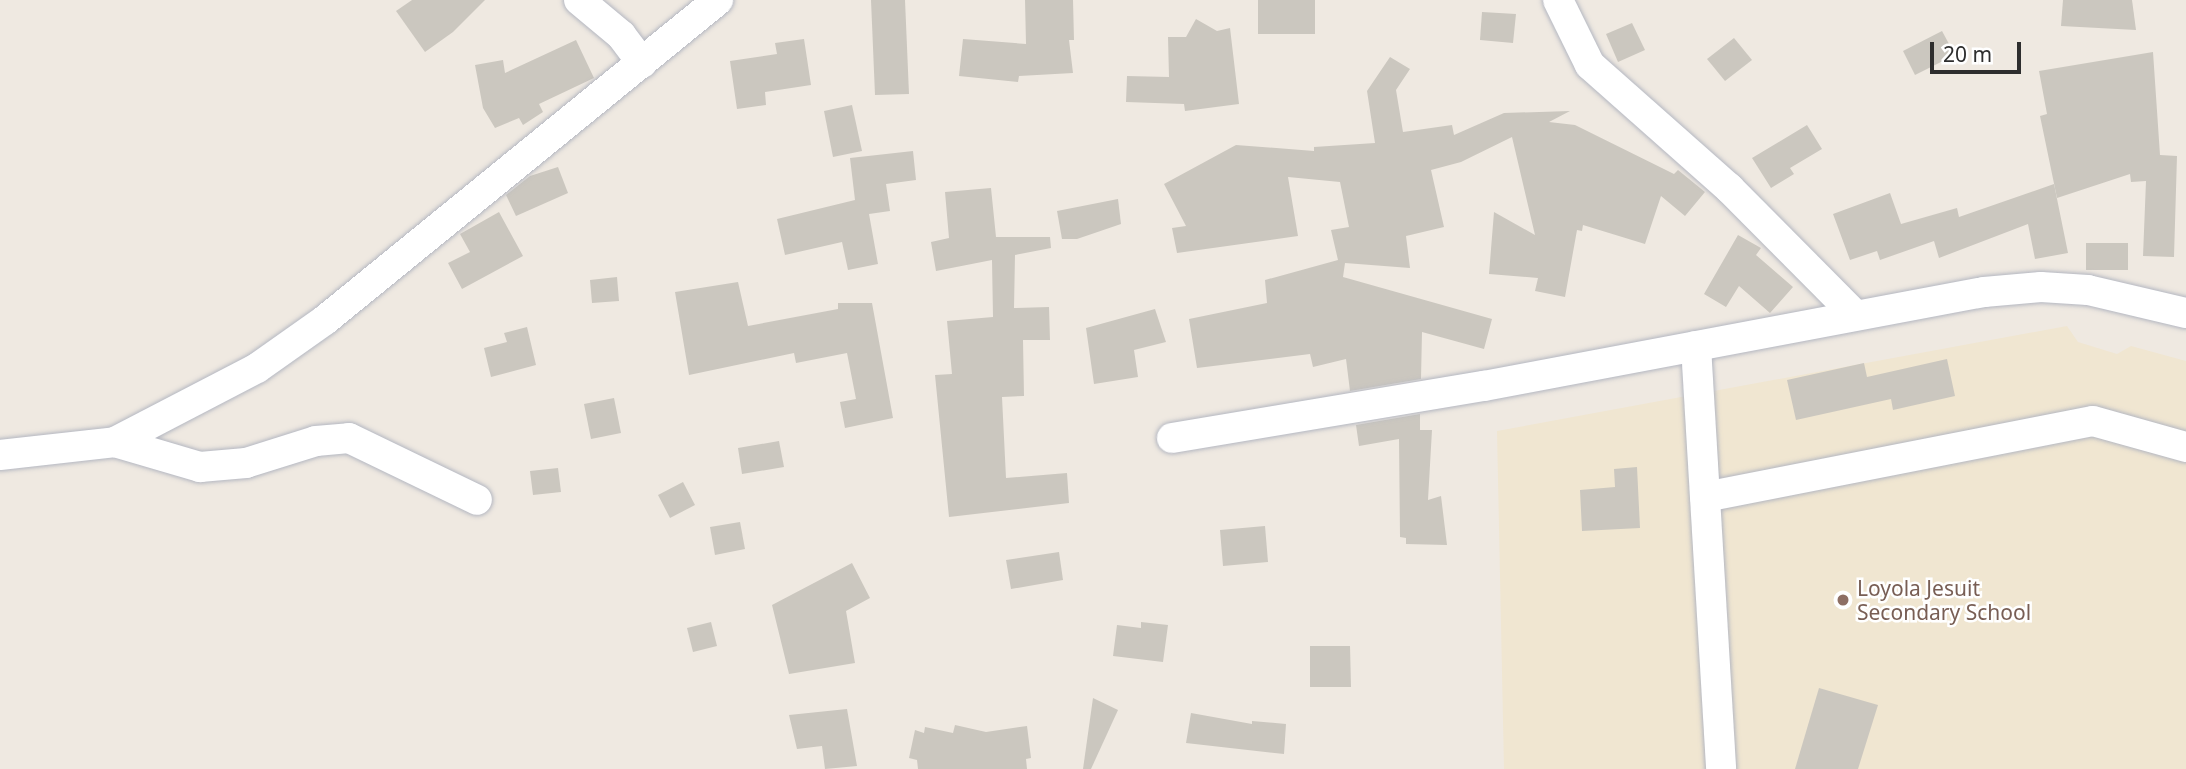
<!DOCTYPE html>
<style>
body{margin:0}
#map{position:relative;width:2186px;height:769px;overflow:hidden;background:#efe9e1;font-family:"Noto Sans",sans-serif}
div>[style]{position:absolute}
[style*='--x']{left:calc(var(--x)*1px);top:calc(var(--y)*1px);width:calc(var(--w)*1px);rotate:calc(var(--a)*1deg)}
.education>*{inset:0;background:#f0e6d1}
.building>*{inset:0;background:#cbc7bf}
.roads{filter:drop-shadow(0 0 2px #b4b7c1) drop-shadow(0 0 2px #b4b7c1)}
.minor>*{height:30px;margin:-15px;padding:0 15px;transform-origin:15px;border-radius:15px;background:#fff}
.dots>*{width:19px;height:19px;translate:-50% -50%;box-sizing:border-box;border:4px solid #fff;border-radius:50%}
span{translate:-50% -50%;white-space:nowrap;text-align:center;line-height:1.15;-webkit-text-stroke:5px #fff;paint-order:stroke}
.education-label{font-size:21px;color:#785e54}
.left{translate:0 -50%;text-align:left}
.scale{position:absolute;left:1930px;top:42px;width:91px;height:32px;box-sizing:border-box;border:4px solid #2e2e2e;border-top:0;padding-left:9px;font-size:21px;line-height:24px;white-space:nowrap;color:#2e2e2e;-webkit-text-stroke:5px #fff;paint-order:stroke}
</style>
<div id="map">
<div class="education">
<i style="clip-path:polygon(2067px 326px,2078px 342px,2117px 354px,2131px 346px,2186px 361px,2186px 769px,1504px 769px,1497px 431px)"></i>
</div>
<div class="building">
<i style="clip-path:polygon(412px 0,485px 0,453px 32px,425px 52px,396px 11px)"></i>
<i style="clip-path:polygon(871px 0,905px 0,909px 94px,875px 95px)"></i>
<i style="clip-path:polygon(1025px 0,1073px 0,1074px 40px,1069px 40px,1073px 73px,1019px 76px,1018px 82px,959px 76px,963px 39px,1026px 44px)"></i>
<i style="clip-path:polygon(1258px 0,1315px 0,1315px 34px,1258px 34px)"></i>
<i style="clip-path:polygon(2063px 0,2132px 0,2136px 30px,2061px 26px)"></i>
<i style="clip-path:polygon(1482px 12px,1516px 14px,1513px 43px,1480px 40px)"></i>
<i style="clip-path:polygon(1196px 19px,1217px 31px,1230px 28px,1239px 104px,1185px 111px,1184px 104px,1126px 102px,1127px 76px,1169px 77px,1168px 37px,1186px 37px)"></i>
<i style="clip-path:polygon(1632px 23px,1645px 50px,1618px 62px,1606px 34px)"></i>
<i style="clip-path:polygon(1942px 31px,1955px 55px,1915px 75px,1903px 51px)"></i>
<i style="clip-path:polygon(1734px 38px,1752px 60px,1725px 81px,1707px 59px)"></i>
<i style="clip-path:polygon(804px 39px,811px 85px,765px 92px,766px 105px,737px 109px,730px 61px,777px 54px,775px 43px)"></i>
<i style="clip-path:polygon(576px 40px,594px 78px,539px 104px,543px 112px,523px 125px,519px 118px,495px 128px,483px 108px,475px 65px,503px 60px,505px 73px)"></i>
<i style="clip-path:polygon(2153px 52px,2160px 155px,2177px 156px,2174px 257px,2143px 256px,2146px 181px,2131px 182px,2130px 174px,2057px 198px,2040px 116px,2047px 114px,2039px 71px)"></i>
<i style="clip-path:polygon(1390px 57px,1410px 69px,1396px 90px,1403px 132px,1452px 125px,1454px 135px,1504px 113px,1570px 111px,1549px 122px,1575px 125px,1674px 174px,1678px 170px,1705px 192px,1685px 216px,1661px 196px,1645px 244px,1583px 225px,1582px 231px,1577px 230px,1565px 297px,1535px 291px,1538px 278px,1489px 274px,1494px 212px,1535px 235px,1512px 137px,1461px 162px,1431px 170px,1444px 227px,1406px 236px,1410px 268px,1345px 263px,1343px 277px,1492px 319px,1484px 349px,1422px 332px,1421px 379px,1350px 391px,1346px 359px,1313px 367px,1310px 354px,1197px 368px,1189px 319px,1267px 303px,1265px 280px,1338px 260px,1331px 230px,1349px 227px,1340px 182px,1288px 177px,1298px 236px,1177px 253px,1172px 228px,1186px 226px,1164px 184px,1236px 145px,1314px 151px,1314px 147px,1375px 143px,1367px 91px)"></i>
<i style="clip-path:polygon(852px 105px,862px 151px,833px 157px,824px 111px)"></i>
<i style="clip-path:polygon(1807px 125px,1822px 149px,1790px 168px,1794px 174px,1771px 188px,1752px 158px)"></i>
<i style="clip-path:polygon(913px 151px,916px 180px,886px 184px,890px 211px,869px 214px,878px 264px,848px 270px,842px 242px,785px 255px,777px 219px,855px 200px,850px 158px)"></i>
<i style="clip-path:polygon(558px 167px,568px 193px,516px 216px,506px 195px,530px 176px)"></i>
<i style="clip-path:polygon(2054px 184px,2068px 253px,2035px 259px,2028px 224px,1939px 258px,1934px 241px,1880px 260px,1877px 251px,1850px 260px,1833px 214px,1890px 193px,1901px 224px,1957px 208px,1959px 217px)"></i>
<i style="clip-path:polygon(991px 188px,996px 237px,1050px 237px,1051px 248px,1015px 255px,1014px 308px,1049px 307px,1050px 340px,1023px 340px,1024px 396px,1002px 397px,1006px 478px,1067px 473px,1069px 503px,949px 517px,935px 375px,952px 374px,947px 321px,993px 317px,992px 260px,936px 271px,931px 242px,949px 238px,945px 192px)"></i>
<i style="clip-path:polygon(1118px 199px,1121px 224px,1077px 239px,1062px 239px,1057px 211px)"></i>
<i style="clip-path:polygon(499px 212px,523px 256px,462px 289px,448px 263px,470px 252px,460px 234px)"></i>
<i style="clip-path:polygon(1738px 235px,1761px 248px,1756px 255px,1793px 287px,1770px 313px,1739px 286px,1726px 307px,1704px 294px)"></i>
<i style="clip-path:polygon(2086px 243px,2128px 243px,2128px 270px,2086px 270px)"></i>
<i style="clip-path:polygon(617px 277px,619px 301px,592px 303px,590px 280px)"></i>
<i style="clip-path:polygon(738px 282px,748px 326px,838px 309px,838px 303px,872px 303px,893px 418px,845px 428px,840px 402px,856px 399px,847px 353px,796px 363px,794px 353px,689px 375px,675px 292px)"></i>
<i style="clip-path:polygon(1155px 309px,1166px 342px,1134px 350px,1138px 377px,1094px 384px,1086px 328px)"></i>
<i style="clip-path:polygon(527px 327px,536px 365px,491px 377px,484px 348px,507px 342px,504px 333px)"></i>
<i style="clip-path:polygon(1947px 359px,1955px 396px,1893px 410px,1891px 399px,1796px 420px,1787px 380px,1864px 363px,1867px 377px)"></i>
<i style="clip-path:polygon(614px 398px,621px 433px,591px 439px,584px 404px)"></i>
<i style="clip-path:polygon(1420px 414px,1420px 430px,1432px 430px,1428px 500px,1441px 496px,1447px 545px,1406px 544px,1406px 538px,1400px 537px,1399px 439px,1359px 446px,1356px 425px)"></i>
<i style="clip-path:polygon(779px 441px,784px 467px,742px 474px,738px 448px)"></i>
<i style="clip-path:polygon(1637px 467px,1640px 528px,1582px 531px,1580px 490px,1615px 487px,1614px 469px)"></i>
<i style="clip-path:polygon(558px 468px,561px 492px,533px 495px,530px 471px)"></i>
<i style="clip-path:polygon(683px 482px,695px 505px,670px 518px,658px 495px)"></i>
<i style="clip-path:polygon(740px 522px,745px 549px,715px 555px,710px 527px)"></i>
<i style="clip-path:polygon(1265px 526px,1268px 562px,1223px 566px,1220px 530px)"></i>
<i style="clip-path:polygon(1059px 552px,1063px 580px,1011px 589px,1006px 560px)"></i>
<i style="clip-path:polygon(852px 563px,870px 598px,846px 611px,855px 663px,789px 674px,772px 605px)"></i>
<i style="clip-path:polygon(711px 622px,717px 646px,693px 652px,687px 628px)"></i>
<i style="clip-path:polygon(1141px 622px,1168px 625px,1163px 662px,1113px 656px,1117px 625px,1141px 628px)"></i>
<i style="clip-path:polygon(1310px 646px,1350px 646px,1351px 687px,1310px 687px)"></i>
<i style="clip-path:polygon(1819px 688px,1878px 705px,1858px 769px,1795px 769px)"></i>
<i style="clip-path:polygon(1093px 698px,1118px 710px,1091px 769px,1083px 769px)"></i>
<i style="clip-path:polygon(847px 709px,857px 766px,825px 769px,822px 746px,797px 749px,789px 715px)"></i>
<i style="clip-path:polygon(1191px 713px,1252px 724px,1252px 721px,1286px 724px,1284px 754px,1186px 743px)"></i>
<i style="clip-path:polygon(955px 725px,986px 732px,1027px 726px,1031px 758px,1026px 759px,1027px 769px,918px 769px,917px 760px,909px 758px,915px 730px,924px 733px,925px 727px,953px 733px)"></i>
</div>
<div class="roads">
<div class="minor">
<i style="--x:579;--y:0;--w:55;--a:39.8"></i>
<i style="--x:621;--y:35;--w:35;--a:53"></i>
<i style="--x:1558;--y:0;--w:72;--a:63.8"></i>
<i style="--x:1590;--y:65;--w:186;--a:41.5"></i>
<i style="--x:1729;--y:188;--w:176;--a:45.2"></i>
<i style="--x:1696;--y:346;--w:424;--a:86.6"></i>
<i style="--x:1172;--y:438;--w:316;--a:-9.5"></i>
<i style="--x:1484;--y:386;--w:509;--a:-10.65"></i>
<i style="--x:1984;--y:292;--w:57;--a:-5"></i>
<i style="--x:2041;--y:287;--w:47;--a:3.7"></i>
<i style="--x:2088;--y:290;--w:101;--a:13.2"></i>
<i style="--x:115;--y:442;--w:89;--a:16.4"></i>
<i style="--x:200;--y:467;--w:46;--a:-5"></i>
<i style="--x:246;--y:463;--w:73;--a:-17.4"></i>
<i style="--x:316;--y:441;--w:33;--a:-5"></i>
<i style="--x:349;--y:438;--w:142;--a:25.8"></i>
<i style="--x:0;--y:455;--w:116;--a:-6.4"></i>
<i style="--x:115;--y:442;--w:160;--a:-27.5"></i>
<i style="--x:257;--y:368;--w:83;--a:-35.2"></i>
<i style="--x:325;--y:320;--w:507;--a:-39.15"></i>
<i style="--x:1705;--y:497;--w:395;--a:-11.1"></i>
<i style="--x:2093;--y:421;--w:97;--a:15.6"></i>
</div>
</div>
<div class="dots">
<i style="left:1843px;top:600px;background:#8d6e63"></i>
</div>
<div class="education-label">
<span class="left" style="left:1857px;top:600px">Loyola Jesuit<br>Secondary School</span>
</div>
<div class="scale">20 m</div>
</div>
